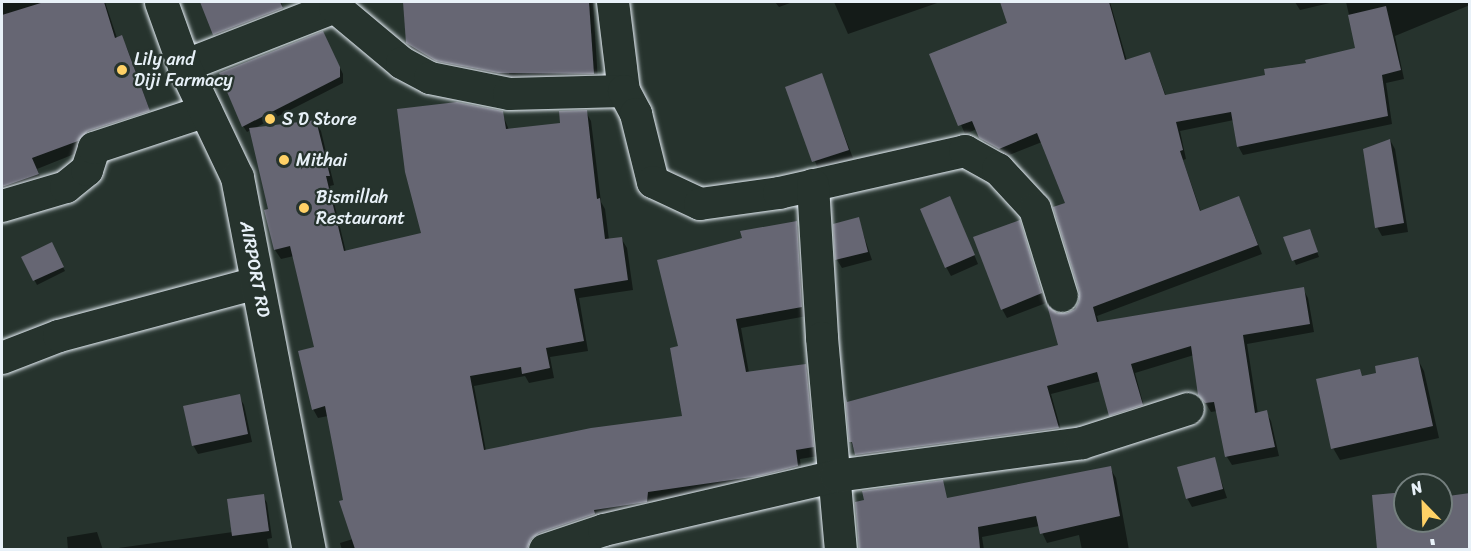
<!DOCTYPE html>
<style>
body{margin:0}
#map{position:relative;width:1471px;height:551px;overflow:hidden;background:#26332d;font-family:Sriracha,sans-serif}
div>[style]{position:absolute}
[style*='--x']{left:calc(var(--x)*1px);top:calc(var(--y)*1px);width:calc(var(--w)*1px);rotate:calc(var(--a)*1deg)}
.shadow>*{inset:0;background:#0007}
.building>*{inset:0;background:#666673}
.path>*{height:4px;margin-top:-2px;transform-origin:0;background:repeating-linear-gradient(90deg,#e8f1f8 0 6px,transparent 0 10.5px)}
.roads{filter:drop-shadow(0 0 2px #e8f1f8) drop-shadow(0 0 2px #e8f1f8)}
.minor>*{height:32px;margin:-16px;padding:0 16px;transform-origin:16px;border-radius:16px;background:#26332d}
.secondary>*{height:33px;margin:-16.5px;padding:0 16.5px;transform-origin:16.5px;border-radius:16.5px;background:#26332d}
.dots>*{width:16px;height:16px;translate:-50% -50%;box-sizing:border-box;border:3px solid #26332d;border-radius:50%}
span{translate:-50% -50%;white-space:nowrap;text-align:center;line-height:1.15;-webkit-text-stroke:4.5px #26332d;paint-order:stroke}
.poi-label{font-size:18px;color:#e8f1f8}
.left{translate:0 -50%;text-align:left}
.street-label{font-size:18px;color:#e8f1f8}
.frame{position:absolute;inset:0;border:3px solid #e8f1f8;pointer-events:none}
.north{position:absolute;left:1393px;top:473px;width:60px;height:60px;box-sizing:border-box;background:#26332d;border:2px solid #747f7e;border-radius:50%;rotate:337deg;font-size:16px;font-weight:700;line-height:24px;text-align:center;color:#e8f1f8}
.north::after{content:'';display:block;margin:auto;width:21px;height:27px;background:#ffd166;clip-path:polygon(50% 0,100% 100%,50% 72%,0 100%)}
</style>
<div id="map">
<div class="shadow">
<i style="clip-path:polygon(2px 2px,105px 2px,117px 38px,121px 37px,127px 48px,154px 122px,37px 169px,44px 186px,2px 201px)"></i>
<i style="clip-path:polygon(202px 2px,281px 2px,286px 17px,219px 43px)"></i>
<i style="clip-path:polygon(405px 2px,593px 2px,598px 82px,504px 82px,442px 69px,413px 52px,408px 43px)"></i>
<i style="clip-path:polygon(775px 2px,793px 2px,779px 7px)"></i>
<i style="clip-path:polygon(834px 2px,940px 2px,848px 34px)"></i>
<i style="clip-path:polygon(1022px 2px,1110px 2px,1127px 61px,1150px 53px,1166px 96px,1267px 76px,1357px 49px,1346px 2px,1470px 2px,1470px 5px,1395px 36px,1404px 79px,1386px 83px,1392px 124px,1243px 155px,1238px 146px,1234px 120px,1180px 131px,1186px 159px,1183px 160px,1201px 212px,1239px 197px,1262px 254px,1097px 316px,1099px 323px,1303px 289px,1308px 298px,1314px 332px,1247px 344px,1258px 414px,1266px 412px,1271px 421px,1279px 456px,1232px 465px,1227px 457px,1217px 411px,1211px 412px,1200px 394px,1194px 355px,1135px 373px,1146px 414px,1115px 424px,1101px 381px,1051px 394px,1063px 437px,861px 464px,856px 455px,851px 442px,1060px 346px,1057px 315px,1067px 315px,1076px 310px,1081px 301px,1067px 203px,1042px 142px,1004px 157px,986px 147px,977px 129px,965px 134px,931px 55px,1009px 24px,1004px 7px)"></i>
<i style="clip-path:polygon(1295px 2px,1334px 2px,1300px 10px)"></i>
<i style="clip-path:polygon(326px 39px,343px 74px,343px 83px,253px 129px,315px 121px,321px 131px,334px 185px,330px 186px,346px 252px,423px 235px,502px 113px,509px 130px,561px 124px,586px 112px,591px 121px,601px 202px,605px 209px,609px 240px,621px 238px,627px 248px,633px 290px,579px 298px,588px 351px,550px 357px,554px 378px,529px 383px,525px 376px,474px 386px,486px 451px,683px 417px,680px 348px,796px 223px,802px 232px,807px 316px,741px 328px,749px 373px,805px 365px,811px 375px,818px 456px,800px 459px,802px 476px,764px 484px,652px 501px,651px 511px,536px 550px,342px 550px,340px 543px,353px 539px,328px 416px,318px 418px,313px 409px,316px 348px,294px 256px,281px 259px,275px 250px,266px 211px,270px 210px,251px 130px,247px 132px,243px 126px)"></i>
<i style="clip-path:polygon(821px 75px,853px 158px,818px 169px,787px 88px)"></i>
<i style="clip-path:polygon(1390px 140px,1395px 149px,1408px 232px,1382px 236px,1377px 227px)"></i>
<i style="clip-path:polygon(954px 207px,978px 264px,951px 276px,946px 267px)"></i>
<i style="clip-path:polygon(858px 218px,872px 260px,842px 268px,837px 260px,835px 225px)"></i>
<i style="clip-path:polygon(1019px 222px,1046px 303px,1007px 318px,1002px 309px)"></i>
<i style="clip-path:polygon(1311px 235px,1319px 257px,1296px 265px,1285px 238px)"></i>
<i style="clip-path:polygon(51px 244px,65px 271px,37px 285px,23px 258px)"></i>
<i style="clip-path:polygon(1417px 358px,1424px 371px,1439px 438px,1340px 460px,1333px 448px,1377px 374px)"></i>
<i style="clip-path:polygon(239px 396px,244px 405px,252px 442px,198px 454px,193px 445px)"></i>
<i style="clip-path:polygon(1214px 459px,1227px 498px,1192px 507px,1187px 498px)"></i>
<i style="clip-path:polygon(1110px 468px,1116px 478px,1129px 550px,1082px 550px,1079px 535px,1047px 543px,1039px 526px,982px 537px,984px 550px,953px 550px,932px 503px)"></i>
<i style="clip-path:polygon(928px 493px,935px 550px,860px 550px,860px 549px)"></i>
<i style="clip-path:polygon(1405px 493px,1405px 521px,1441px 521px,1441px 498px,1470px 494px,1470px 550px,1378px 550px,1373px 496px)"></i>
<i style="clip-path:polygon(263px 496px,267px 503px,272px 538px,267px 539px,269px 550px,104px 550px,233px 532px)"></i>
<i style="clip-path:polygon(97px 532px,103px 550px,68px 550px,67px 537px)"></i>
</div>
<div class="building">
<i style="clip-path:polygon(44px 2px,104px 2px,115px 38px,122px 35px,150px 111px,88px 131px,78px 141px,32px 158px,39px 174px,2px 187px,2px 15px)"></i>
<i style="clip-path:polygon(200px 2px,280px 2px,283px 8px,213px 35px)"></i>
<i style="clip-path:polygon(403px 2px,589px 2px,594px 74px,498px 73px,436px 61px,406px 43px)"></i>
<i style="clip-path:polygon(1000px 2px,1109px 2px,1125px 60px,1150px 52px,1165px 95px,1265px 75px,1264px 69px,1306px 63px,1305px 60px,1355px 48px,1348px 15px,1386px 6px,1401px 70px,1382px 75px,1388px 116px,1237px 147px,1231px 112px,1176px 122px,1183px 150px,1180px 151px,1200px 211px,1239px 196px,1258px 245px,1093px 307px,1097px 322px,1304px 287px,1310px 324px,1243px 335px,1255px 413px,1267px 410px,1275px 447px,1225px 457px,1214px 402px,1205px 403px,1198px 395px,1191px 346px,1131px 364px,1143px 405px,1109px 416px,1097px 372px,1047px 386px,1059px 428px,855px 455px,852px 442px,849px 442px,845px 395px,847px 402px,1058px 345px,1047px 305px,1057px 313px,1067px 313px,1075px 309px,1079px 301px,1079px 291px,1053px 207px,1065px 203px,1037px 133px,999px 149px,979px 138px,972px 121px,958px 126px,929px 54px,1007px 23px)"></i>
<i style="clip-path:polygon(323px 31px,340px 67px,340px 77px,242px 127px,219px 73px)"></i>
<i style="clip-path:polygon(822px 73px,849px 150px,812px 162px,785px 87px)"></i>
<i style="clip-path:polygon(457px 102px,503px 111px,506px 129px,560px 123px,559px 111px,587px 110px,597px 199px,600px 198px,605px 239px,622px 237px,628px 280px,574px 289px,584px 341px,546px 348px,550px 368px,522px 374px,521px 367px,470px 376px,484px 450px,591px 428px,682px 416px,670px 348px,678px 346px,657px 260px,742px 238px,740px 231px,797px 221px,802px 307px,736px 319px,746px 372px,806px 364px,814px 447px,796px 450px,798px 466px,759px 476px,648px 492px,647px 502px,594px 510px,595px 514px,539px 533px,531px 539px,527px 549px,355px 549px,339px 501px,343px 500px,325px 406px,312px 410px,298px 351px,314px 347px,290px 246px,274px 250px,264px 210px,268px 209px,249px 128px,316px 120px,330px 176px,326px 176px,344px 251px,421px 233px,405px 172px,397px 109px)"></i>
<i style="clip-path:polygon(1390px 139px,1404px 223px,1375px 228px,1363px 149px)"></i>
<i style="clip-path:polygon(950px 196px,975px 255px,945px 268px,920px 209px)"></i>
<i style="clip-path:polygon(859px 217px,868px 252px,835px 260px,833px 224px)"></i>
<i style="clip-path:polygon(1020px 220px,1042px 293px,1001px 310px,973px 237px)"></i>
<i style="clip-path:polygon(1310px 229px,1318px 252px,1292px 261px,1283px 237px)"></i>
<i style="clip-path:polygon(52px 242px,64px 267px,33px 281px,21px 257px)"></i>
<i style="clip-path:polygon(1418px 357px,1433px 426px,1331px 449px,1316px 379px,1360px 369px,1362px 376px,1376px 373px,1375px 366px)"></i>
<i style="clip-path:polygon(240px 394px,248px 434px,192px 446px,183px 406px)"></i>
<i style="clip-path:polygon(1215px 457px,1223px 489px,1186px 499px,1177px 467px)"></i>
<i style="clip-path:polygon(1111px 466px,1120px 516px,1040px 534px,1036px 516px,978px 527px,980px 549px,859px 549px,855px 502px,864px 500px,862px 491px,943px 480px,947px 498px)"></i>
<i style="clip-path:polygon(1405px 492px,1405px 521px,1441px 521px,1441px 497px,1470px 493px,1470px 549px,1377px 549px,1372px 495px)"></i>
<i style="clip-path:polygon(264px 494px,269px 531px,232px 536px,227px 499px)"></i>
</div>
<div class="path">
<i style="--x:1432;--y:539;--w:11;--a:80"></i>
</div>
<div class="roads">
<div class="minor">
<i style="--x:613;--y:2;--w:90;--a:83"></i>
<i style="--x:184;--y:66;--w:162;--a:-21.3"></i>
<i style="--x:335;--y:7;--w:87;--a:39.9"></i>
<i style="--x:402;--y:63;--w:32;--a:28"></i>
<i style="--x:430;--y:78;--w:81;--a:11.4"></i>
<i style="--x:509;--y:94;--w:115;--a:-1.5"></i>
<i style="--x:624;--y:91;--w:26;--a:62"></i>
<i style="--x:636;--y:114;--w:70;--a:76"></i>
<i style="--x:653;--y:182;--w:52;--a:25.1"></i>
<i style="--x:700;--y:204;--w:80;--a:-7.9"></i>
<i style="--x:779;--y:193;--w:191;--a:-12.7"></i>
<i style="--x:965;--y:151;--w:38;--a:29"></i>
<i style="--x:998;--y:169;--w:54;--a:47.2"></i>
<i style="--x:1035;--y:209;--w:91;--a:72.8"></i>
<i style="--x:813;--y:185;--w:153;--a:86.6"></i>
<i style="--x:822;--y:338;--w:213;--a:84.9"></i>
<i style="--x:2;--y:206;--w:67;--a:-16.5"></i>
<i style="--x:66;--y:187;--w:27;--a:-39"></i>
<i style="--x:87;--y:170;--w:23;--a:-72"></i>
<i style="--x:94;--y:148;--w:118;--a:-18.3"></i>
<i style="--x:2;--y:358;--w:61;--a:-21.1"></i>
<i style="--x:59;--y:336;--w:205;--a:-15"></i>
<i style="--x:545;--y:550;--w:62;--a:-18.7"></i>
<i style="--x:604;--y:530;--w:238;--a:-13.1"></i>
<i style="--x:836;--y:476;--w:248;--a:-7.6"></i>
<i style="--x:1082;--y:443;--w:111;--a:-17.8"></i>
</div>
<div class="secondary">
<i style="--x:161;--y:2;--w:68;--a:70.2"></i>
<i style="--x:184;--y:66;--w:123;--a:64.5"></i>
<i style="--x:237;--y:177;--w:380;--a:79.1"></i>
</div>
</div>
<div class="dots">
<i style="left:122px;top:70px;background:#ffd166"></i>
<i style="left:270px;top:119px;background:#ffd166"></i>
<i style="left:284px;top:160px;background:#ffd166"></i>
<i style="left:304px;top:208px;background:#ffd166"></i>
</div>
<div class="poi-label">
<span class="left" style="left:134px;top:70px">Lily and<br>Diji Farmacy</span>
<span class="left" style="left:282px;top:119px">S D Store</span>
<span class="left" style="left:296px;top:160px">Mithai</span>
<span class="left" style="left:316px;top:208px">Bismillah<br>Restaurant</span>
</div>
<div class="street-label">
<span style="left:255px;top:269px;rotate:79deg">AIRPORT RD</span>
</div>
<div class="frame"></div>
<div class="north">N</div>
</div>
